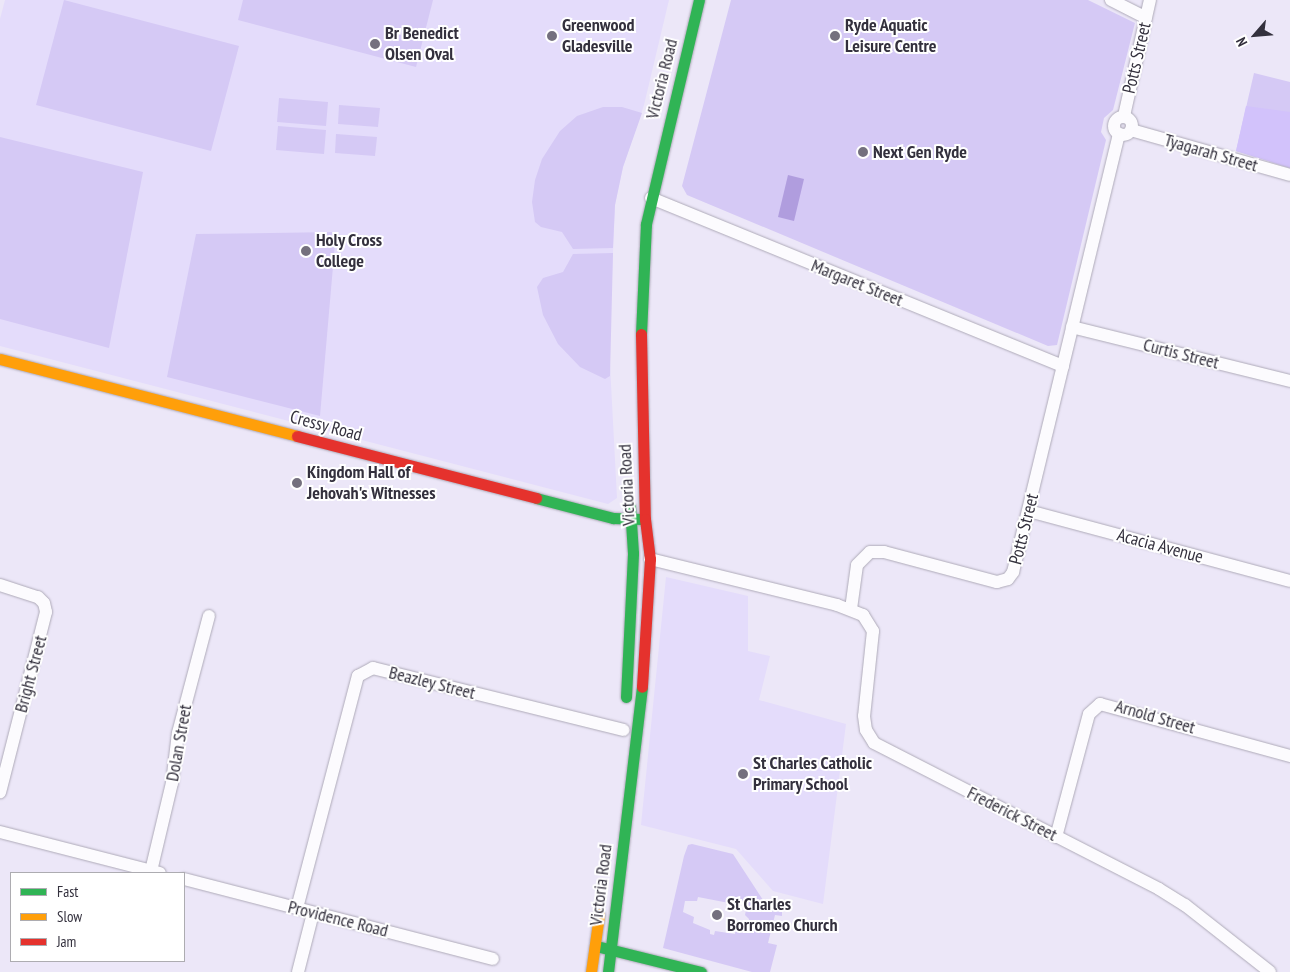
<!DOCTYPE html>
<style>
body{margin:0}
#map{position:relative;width:1290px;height:972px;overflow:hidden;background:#ece7f8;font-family:"PT Sans Narrow",sans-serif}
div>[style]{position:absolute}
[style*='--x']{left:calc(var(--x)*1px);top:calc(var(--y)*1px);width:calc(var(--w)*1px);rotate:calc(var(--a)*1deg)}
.built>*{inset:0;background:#e4dcfb}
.green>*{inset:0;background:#d5c9f5}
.forest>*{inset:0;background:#d2c2fb}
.water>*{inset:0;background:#b09dde}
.roads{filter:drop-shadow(0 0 1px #aeaab8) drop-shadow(0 0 1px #aeaab8)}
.street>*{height:12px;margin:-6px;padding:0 6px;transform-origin:6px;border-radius:6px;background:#fcfbfe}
.street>.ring{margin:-6px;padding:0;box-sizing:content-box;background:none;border:12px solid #fcfbfe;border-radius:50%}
.fast>*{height:11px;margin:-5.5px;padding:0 5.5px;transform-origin:5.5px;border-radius:5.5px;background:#30b455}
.slow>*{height:11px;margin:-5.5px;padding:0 5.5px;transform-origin:5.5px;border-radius:5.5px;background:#ff9f0a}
.jam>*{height:11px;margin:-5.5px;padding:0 5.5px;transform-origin:5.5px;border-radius:5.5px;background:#e5322d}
.dots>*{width:14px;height:14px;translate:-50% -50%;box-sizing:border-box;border:2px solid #fff;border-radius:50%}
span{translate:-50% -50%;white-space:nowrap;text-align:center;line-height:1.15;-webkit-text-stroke:4px #fff;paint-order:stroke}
.poi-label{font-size:18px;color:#33303d;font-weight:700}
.left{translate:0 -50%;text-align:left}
.street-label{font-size:18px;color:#33303d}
.legend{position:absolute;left:10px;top:872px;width:175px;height:90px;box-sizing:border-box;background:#fff;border:1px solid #adacb1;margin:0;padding:6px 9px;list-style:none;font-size:15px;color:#33303d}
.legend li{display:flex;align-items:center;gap:10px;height:25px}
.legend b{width:25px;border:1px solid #adacb1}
.north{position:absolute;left:1230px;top:10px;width:50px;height:50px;-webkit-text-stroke:4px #fff;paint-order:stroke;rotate:243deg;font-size:14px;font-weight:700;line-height:20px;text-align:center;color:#33303d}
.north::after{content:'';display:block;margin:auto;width:18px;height:22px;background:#33303d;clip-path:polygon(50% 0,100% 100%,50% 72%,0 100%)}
</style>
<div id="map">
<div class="built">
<i style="clip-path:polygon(5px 0,669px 0,644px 105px,623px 167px,615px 205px,609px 346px,617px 498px,608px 504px,0 346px,0 19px)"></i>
<i style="clip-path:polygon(666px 577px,748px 596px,748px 651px,770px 656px,759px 700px,846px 724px,823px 904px,773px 891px,736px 849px,641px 825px)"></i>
</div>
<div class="green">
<i style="clip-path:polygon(64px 0,239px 46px,211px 151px,36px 105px)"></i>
<i style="clip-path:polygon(243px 0,433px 0,416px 67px,238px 20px)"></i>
<i style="clip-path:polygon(731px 0,1088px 0,1135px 23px,1113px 110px,1104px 118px,1101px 132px,1106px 140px,1057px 345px,1048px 346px,687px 195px,682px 186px)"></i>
<i style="clip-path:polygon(1254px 73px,1290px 82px,1290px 168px,1236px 151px)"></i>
<i style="clip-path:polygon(279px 98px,328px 102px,326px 126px,277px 122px)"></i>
<i style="clip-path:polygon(339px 105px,380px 108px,378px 127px,338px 124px)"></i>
<i style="clip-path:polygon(603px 107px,622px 107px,642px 113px,623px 167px,615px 205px,613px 248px,573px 249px,562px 232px,541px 227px,535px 222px,532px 202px,535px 180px,542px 159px,560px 131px,577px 116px)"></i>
<i style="clip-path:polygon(278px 126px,326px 130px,324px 154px,276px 150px)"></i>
<i style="clip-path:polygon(336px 134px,377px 137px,375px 156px,335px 153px)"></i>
<i style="clip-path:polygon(0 137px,143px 172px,109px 348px,0 319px)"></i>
<i style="clip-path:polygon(336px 232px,320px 416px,167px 377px,196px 234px)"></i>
<i style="clip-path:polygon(613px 253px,610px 376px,605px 379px,580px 367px,558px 344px,543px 315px,537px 287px,543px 278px,563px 272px,573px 254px)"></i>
<i style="clip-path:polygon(evenodd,692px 844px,733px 854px,763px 900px,782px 912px,782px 916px,775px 915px,768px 943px,777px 945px,770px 972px,752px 972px,663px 948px,684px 856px,688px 845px,692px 844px,698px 897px,729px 903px,730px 898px,742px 901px,747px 904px,745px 915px,749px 919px,748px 927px,736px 928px,735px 934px,715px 931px,714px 935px,710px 934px,710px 930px,693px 923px,694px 917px,683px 912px,685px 901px,697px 901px,698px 897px)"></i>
</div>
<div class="forest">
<i style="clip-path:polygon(1246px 106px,1290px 112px,1290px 168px,1236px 151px)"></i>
</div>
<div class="water">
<i style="clip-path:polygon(788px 175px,804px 179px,794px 221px,778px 217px)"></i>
</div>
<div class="roads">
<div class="street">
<i style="--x:1111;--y:0;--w:39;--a:27"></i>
<i style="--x:1124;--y:116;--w:119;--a:-77.4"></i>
<i class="ring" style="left:1114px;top:117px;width:6px;height:6px"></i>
<i style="--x:1131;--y:130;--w:165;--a:15.8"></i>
<i style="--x:651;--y:198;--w:445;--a:22.2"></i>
<i style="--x:1072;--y:327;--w:225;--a:13.9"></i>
<i style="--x:1029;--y:511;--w:270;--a:15"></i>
<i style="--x:650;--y:559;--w:193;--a:13.8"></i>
<i style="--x:837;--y:605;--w:28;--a:21"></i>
<i style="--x:863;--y:615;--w:19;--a:58"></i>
<i style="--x:873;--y:631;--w:85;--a:96"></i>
<i style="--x:864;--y:716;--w:14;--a:82"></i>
<i style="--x:866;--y:730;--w:15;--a:58"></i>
<i style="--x:874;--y:743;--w:320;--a:27.1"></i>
<i style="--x:1159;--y:889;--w:31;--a:32"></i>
<i style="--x:1185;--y:905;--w:108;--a:38.2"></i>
<i style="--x:0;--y:585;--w:40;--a:18"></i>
<i style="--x:38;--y:597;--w:8;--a:45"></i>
<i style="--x:44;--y:603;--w:9;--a:77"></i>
<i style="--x:46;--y:612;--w:186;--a:104.3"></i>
<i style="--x:851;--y:609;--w:44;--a:-82.2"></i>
<i style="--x:857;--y:565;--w:18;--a:-45"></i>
<i style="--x:870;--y:552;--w:14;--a:0"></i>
<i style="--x:884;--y:552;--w:117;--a:14.9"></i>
<i style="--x:997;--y:582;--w:11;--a:-15"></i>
<i style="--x:1008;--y:579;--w:9;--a:-54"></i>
<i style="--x:1013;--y:572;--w:451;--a:-76.4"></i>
<i style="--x:0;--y:832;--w:165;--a:14.4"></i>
<i style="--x:1056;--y:837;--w:127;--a:-75"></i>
<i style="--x:1089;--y:714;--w:15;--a:-42"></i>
<i style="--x:1100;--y:704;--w:197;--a:15.3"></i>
<i style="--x:151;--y:871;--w:90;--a:-76.6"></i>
<i style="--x:172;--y:783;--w:50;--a:-83.2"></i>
<i style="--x:178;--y:733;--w:121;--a:-75.2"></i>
<i style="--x:184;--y:879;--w:319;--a:14.5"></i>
<i style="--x:297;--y:908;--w:240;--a:-75.3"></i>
<i style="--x:358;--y:676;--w:17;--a:-28"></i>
<i style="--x:373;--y:668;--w:258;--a:13.9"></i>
<i style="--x:298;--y:972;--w:61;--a:-75.7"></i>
</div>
<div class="fast">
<i style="--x:641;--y:334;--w:110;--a:-87.4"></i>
<i style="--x:646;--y:224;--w:230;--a:-76.7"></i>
<i style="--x:536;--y:498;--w:80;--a:14.6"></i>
<i style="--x:613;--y:518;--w:29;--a:2"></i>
<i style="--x:626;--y:697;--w:144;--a:-87.2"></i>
<i style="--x:633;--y:553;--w:46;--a:-93.7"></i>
<i style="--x:600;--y:947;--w:104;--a:13.9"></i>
<i style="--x:608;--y:972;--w:287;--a:-83.2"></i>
</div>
<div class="slow">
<i style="--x:0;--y:359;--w:307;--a:14.5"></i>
<i style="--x:591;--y:972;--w:58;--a:-82"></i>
</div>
<div class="jam">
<i style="--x:641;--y:334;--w:185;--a:88.8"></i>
<i style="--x:645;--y:519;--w:40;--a:82.9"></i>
<i style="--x:650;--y:559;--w:128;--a:93.6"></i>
<i style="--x:297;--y:436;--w:247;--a:14.5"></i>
</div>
</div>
<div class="dots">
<i style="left:552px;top:36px;background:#74707e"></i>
<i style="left:835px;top:36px;background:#74707e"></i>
<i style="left:375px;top:44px;background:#74707e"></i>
<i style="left:863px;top:152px;background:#74707e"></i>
<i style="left:306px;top:251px;background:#74707e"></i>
<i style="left:297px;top:483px;background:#74707e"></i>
<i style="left:743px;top:774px;background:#74707e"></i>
<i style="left:717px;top:915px;background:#74707e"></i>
</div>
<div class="poi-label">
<span class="left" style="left:562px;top:36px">Greenwood<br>Gladesville</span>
<span class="left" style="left:845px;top:36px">Ryde Aquatic<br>Leisure Centre</span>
<span class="left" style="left:385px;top:44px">Br Benedict<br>Olsen Oval</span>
<span class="left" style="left:873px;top:152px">Next Gen Ryde</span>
<span class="left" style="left:316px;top:251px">Holy Cross<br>College</span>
<span class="left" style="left:307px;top:483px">Kingdom Hall of<br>Jehovah's Witnesses</span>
<span class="left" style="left:753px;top:774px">St Charles Catholic<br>Primary School</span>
<span class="left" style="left:727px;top:915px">St Charles<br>Borromeo Church</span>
</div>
<div class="street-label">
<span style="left:1137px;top:58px;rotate:-77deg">Potts Street</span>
<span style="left:662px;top:79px;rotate:-76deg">Victoria Road</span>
<span style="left:1211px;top:153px;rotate:16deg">Tyagarah Street</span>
<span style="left:857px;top:283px;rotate:22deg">Margaret Street</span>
<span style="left:1181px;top:354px;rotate:14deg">Curtis Street</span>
<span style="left:326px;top:426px;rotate:15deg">Cressy Road</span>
<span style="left:627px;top:485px;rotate:-93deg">Victoria Road</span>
<span style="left:1024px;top:529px;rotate:-76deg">Potts Street</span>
<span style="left:1160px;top:546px;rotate:15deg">Acacia Avenue</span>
<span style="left:31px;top:674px;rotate:-75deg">Bright Street</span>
<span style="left:432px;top:683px;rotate:14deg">Beazley Street</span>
<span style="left:1155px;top:717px;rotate:16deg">Arnold Street</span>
<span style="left:179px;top:743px;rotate:-80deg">Dolan Street</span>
<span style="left:1012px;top:814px;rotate:27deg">Frederick Street</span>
<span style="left:601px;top:885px;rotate:-83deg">Victoria Road</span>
<span style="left:338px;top:919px;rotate:14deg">Providence Road</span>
</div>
<ul class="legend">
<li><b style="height:6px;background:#30b455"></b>Fast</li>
<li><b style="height:6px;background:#ff9f0a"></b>Slow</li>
<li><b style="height:6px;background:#e5322d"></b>Jam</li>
</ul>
<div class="north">N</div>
</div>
